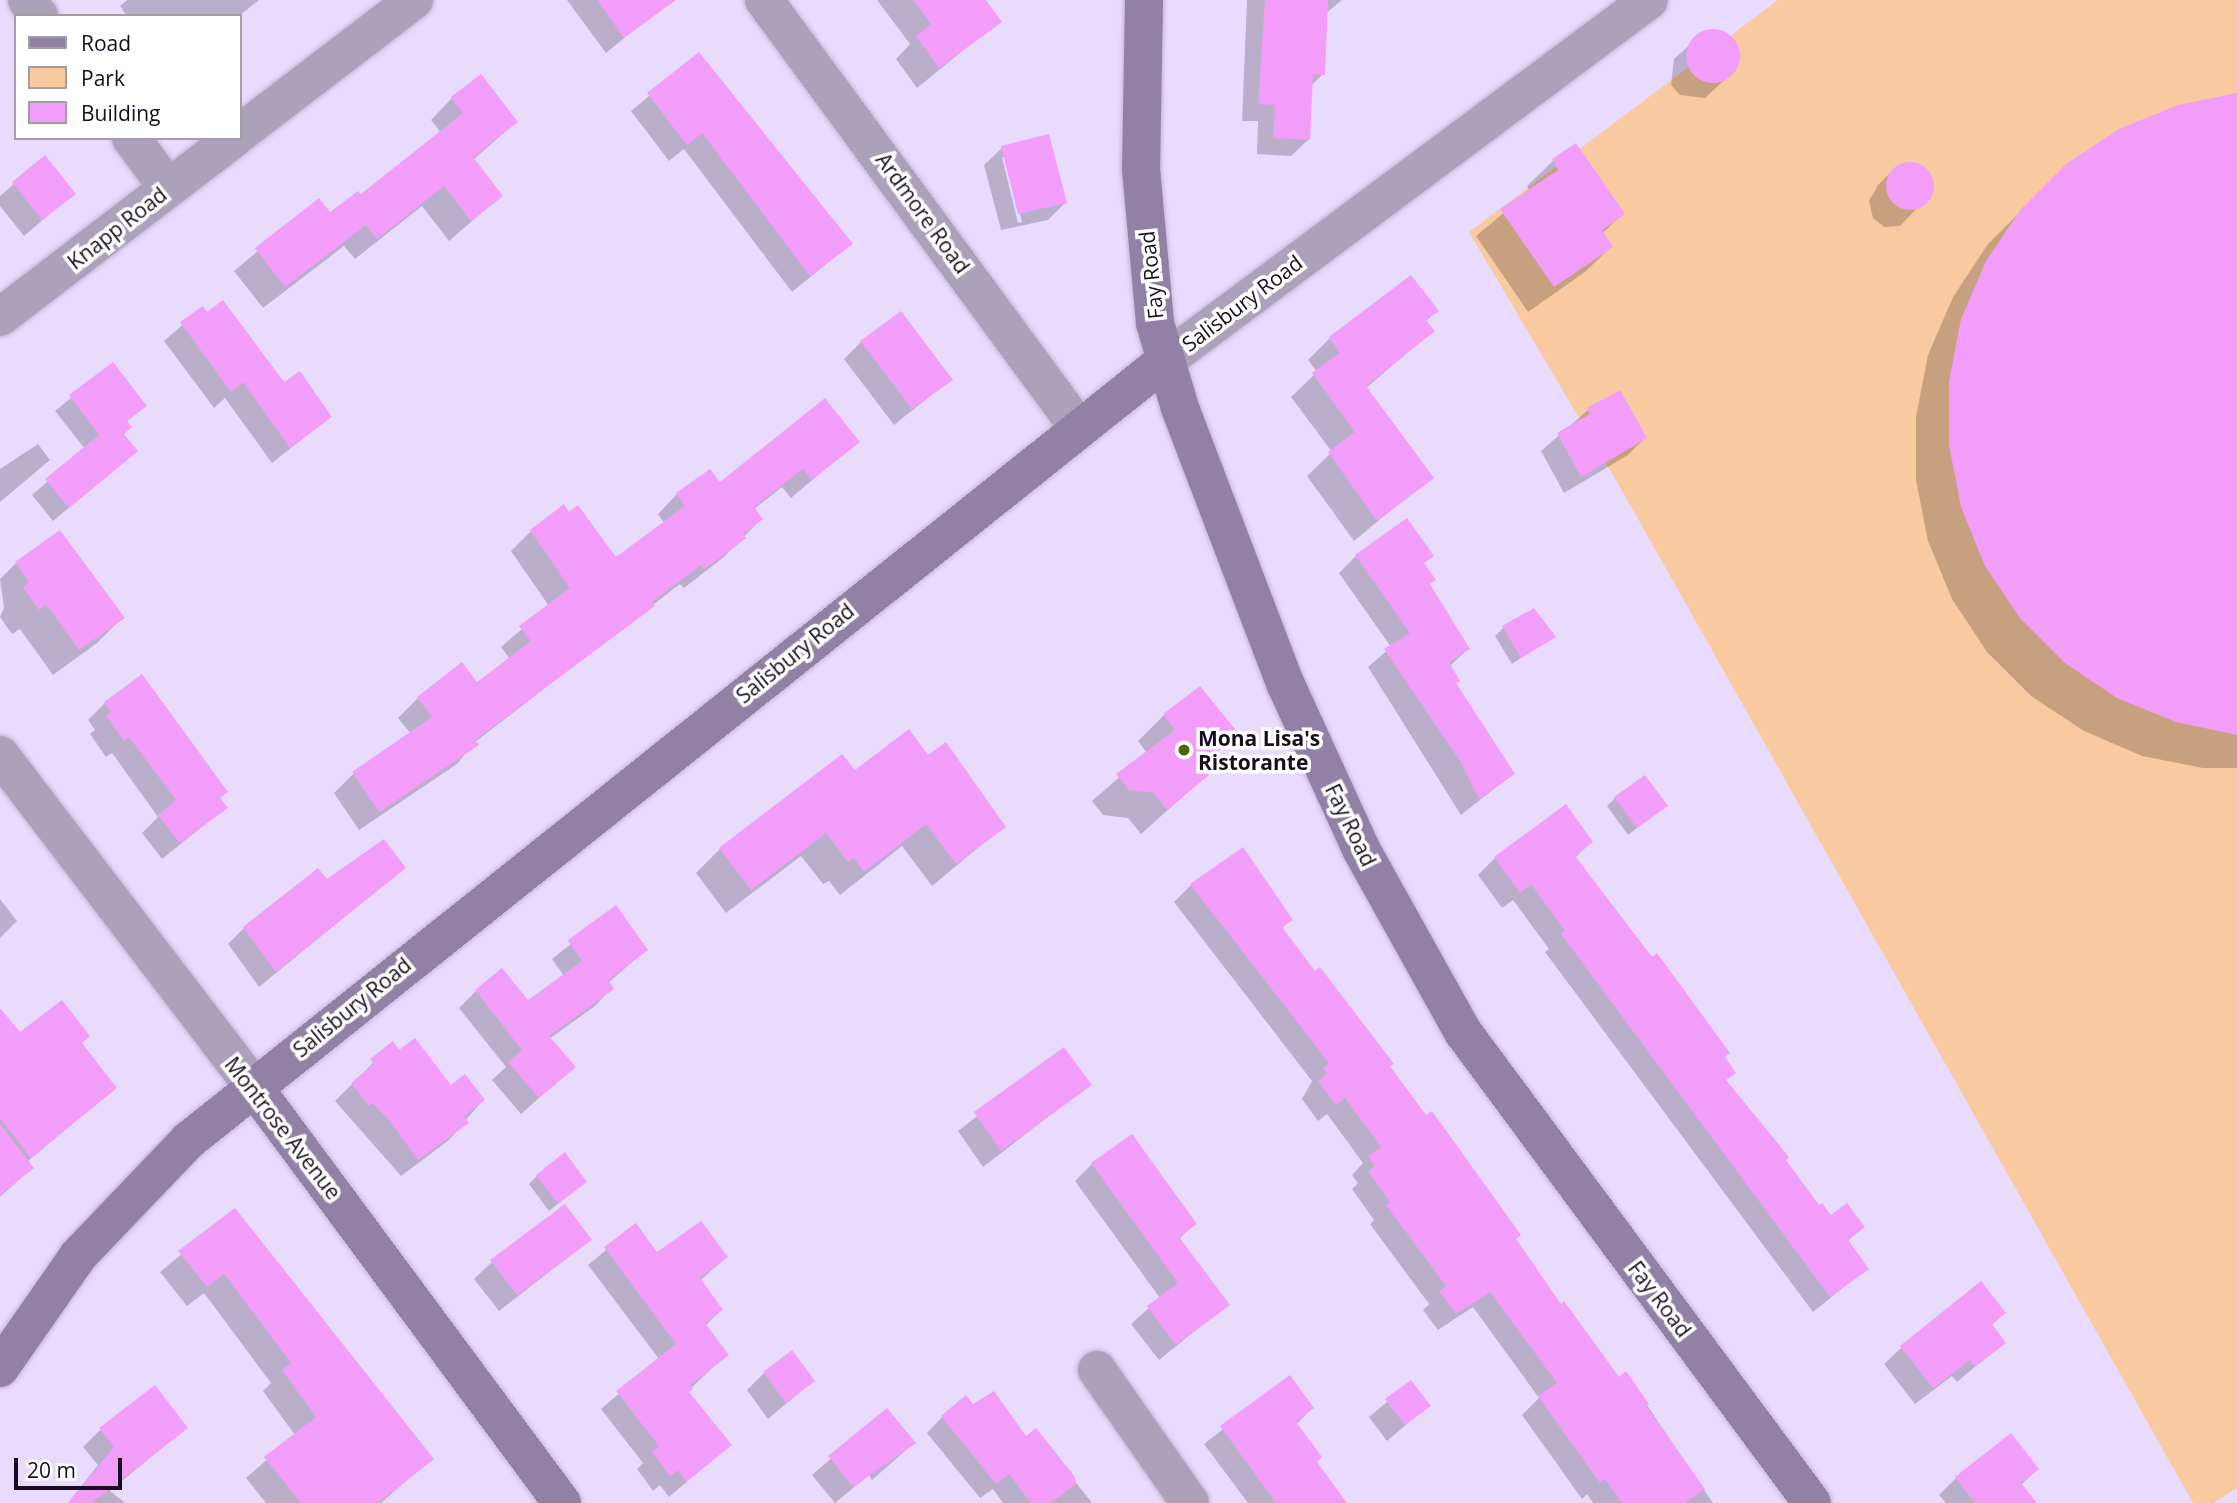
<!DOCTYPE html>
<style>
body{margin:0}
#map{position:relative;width:2237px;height:1503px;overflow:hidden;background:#e9dbfe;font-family:"Open Sans",sans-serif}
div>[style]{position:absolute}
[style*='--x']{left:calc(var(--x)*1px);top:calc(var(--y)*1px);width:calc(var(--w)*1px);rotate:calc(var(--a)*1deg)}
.green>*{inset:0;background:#f9ca9f}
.shadow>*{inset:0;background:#0003}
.building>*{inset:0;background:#f29df9}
.round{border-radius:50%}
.roads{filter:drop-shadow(0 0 2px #c3b6d6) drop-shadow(0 0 2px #c3b6d6)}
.street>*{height:38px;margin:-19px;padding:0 19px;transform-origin:19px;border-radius:19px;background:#aba1ba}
.secondary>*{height:38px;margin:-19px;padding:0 19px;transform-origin:19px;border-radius:19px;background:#9081a5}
.dots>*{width:19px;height:19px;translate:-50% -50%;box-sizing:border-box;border:4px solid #fff;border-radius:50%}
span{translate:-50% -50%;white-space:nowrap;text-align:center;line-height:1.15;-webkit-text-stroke:7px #fff;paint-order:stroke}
.street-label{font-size:21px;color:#160d21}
.poi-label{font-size:21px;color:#160d21;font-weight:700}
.left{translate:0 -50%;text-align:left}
.legend{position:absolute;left:14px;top:14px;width:228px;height:126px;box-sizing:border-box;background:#fff;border:2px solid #a29ea6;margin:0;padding:9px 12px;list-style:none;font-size:21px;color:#160d21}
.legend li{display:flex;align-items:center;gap:14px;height:35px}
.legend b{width:35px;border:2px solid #a29ea6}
.scale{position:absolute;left:14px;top:1458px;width:108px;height:32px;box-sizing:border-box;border:4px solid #160d21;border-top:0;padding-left:9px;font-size:21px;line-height:24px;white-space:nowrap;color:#160d21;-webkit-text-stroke:5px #fff;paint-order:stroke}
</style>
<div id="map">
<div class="green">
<i style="clip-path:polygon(1778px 0,2237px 0,2237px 1488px,2213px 1503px,2193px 1503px,1620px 487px,1469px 232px)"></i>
</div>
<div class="shadow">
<i style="clip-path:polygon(127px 0,259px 0,239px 16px,127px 16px,120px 6px)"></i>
<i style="clip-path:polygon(567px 0,655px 0,661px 8px,606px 53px)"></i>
<i style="clip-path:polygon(877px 0,984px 0,999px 21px,917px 88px,896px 59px,910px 44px)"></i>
<i style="clip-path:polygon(1247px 0,1342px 0,1325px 14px,1323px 74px,1311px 86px,1309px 139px,1291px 156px,1257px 154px,1258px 121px,1242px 121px)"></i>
<i style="clip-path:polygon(1716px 31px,1736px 47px,1733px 72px,1705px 98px,1680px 95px,1671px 85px,1674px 59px,1703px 33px)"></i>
<i style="clip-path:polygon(699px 55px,851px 244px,792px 292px,684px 149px,669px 161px,631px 111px)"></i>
<i style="clip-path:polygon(2237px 94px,2237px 768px,2203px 768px,2142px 756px,2084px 731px,2031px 696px,1987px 652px,1952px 599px,1928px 541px,1916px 480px,1916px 417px,1928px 355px,1953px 297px,1988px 244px,2067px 165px)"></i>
<i style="clip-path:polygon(452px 98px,516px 122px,473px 160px,501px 196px,449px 241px,422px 206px,355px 259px,344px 246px,263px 308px,234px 271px,319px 200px,330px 215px,361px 197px,441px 133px,431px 120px)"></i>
<i style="clip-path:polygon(1576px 145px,1622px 214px,1602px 234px,1611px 247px,1585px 272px,1528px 312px,1476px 236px,1530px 191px,1527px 186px,1553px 161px)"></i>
<i style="clip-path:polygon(evenodd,1002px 148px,1065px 203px,1048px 220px,1001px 230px,984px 165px,1002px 148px,1002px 157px,1005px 157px,1022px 222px,1018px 223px,1002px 157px)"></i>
<i style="clip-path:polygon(44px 158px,73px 194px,24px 236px,0 206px,0 196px)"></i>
<i style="clip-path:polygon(1920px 166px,1932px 180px,1933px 192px,1900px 226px,1884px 227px,1873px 218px,1869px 201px,1878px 185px,1895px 168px)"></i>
<i style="clip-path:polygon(202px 308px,283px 385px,330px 417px,272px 463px,225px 398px,214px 408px,164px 341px)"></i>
<i style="clip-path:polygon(1436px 311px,1425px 322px,1432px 331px,1365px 389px,1431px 477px,1354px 541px,1307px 476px,1332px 452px,1291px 397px,1317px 372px,1308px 360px,1330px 338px)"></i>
<i style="clip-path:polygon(861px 342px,950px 380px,894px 425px,844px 359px)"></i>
<i style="clip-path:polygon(113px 364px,144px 405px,126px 423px,120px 465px,53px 521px,32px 495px,85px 449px,55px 411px)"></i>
<i style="clip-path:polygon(1620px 392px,1645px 438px,1628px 455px,1564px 493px,1541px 451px,1588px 410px)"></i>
<i style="clip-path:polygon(857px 442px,791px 498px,782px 487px,754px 509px,761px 519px,724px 557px,684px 588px,680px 584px,475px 742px,457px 764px,359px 830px,334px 793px,353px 774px,411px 734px,398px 718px,418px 698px,476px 684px,510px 659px,501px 647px,549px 606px,511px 551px,531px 531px,615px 559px,664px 523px,658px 514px,677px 494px)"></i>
<i style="clip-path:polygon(38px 444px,50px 460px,0 502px,0 469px)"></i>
<i style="clip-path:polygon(1356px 556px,1431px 556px,1423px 564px,1429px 585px,1468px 649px,1450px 666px,1455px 684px,1513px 774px,1461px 815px,1368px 667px,1391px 647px,1339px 573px)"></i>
<i style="clip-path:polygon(16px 563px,123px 617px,97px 643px,53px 675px,20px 629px,12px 634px,0 617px,4px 608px,0 579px)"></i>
<i style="clip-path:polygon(1503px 628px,1553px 637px,1512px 664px,1495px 636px)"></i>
<i style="clip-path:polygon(105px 703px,225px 808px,162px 859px,142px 833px,158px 817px,112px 753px,106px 757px,90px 734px,95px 730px,88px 720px)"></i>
<i style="clip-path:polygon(1164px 715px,1236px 734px,1201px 768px,1207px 775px,1141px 834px,1128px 818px,1103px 815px,1092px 801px,1147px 753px,1138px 741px)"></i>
<i style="clip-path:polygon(842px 756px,855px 772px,928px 757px,1003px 827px,932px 886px,902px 846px,840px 895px,829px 881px,823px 884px,801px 856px,726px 913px,696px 873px,720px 849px)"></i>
<i style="clip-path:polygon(1615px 798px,1665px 806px,1628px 835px,1607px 806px)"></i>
<i style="clip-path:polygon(1591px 842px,1574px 859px,1734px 1072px,1725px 1081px,1819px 1207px,1830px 1218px,1863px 1227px,1847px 1242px,1866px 1269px,1813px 1312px,1545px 952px,1549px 949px,1513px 900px,1502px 908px,1478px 875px,1495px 858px)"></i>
<i style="clip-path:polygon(404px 868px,259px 987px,228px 944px,244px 928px,327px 882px)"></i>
<i style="clip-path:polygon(1191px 885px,1291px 919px,1281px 929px,1388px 1067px,1560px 1306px,1618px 1379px,1626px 1374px,1713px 1503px,1593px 1503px,1587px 1494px,1582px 1499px,1522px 1415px,1539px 1398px,1473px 1307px,1438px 1330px,1423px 1310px,1429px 1304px,1370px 1224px,1374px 1220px,1352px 1189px,1358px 1183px,1352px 1175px,1363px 1163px,1327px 1114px,1318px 1121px,1302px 1099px,1312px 1081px,1174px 902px)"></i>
<i style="clip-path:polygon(0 899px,17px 921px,0 938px)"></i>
<i style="clip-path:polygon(616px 908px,646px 950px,608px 983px,612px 988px,595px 1006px,549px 1039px,574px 1067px,521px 1114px,492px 1080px,506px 1067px,459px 1008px,476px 991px,527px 1003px,564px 976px,552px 959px)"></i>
<i style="clip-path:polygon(80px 1044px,114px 1088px,27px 1162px,32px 1168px,0 1197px,0 1050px)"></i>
<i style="clip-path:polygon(392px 1044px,450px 1088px,483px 1100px,449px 1140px,401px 1176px,335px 1101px)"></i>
<i style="clip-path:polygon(1064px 1049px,1089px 1085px,983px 1167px,958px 1131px)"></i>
<i style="clip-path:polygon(1092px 1164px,1194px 1224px,1179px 1239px,1227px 1305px,1159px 1360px,1131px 1324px,1160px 1298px,1075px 1181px)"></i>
<i style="clip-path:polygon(537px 1176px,585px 1182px,549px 1211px,529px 1184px)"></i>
<i style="clip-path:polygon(235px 1210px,431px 1459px,381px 1503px,266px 1503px,246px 1478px,295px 1435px,263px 1391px,271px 1383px,204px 1293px,187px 1306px,160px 1272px)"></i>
<i style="clip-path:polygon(636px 1225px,657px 1255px,726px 1257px,700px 1281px,721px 1310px,705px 1326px,727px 1354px,687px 1392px,730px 1445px,669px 1497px,660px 1485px,653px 1491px,637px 1469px,643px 1463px,601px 1409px,659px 1359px,588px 1265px)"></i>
<i style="clip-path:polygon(590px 1240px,499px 1311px,474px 1279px,492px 1262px)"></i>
<i style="clip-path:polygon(2004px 1313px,1991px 1326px,2004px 1342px,1957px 1382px,1952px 1376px,1915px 1404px,1884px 1364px,1902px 1347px)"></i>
<i style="clip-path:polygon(764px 1373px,813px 1381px,768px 1419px,747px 1390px)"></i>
<i style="clip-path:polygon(1290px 1377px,1312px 1408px,1296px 1425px,1315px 1462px,1346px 1503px,1248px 1503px,1204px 1444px)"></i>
<i style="clip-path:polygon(1411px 1382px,1428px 1406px,1387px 1441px,1369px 1417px)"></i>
<i style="clip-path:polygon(973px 1407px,1026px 1438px,1036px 1431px,1092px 1503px,1003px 1503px,993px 1489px,980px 1498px,927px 1433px,942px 1417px)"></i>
<i style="clip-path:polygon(887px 1410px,914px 1443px,872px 1480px,869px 1475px,835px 1503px,812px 1475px)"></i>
<i style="clip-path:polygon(186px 1428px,110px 1491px,125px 1503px,68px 1503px,98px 1465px,83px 1447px,100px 1430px)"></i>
<i style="clip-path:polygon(2037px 1469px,2021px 1485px,2017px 1503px,1946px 1503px,1939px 1495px,1956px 1478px)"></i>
</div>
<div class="building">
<i style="clip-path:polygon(597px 0,676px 0,624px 38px)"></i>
<i style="clip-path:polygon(913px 0,986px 0,1002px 22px,939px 68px,916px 36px,931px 24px)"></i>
<i style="clip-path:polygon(1265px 0,1328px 0,1325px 75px,1313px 74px,1310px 140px,1273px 138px,1275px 105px,1258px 104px)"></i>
<i class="round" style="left:1686px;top:29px;width:54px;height:54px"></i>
<i style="clip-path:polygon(699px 52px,853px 244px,810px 276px,702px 133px,687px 145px,647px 93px)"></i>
<i style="clip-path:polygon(481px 74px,518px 122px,473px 157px,503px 196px,471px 221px,444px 186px,377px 239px,366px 225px,285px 287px,255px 248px,319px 198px,330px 212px,358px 191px,361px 194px,463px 113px,451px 97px)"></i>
<i style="clip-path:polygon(2237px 93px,2237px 735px,2176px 722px,2117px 698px,2065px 663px,2020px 618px,1985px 566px,1961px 507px,1949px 445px,1949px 382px,1961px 319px,1986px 261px,2021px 209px,2066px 164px,2119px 129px,2178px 105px)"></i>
<i style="clip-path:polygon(1049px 134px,1067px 203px,1018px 214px,1001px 146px)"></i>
<i style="clip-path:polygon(1576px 143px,1625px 214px,1602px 230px,1613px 247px,1554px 287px,1500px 209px,1558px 170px,1552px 159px)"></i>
<i style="clip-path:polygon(45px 155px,76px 194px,42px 220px,12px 182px)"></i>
<i class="round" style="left:1886px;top:162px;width:48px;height:48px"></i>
<i style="clip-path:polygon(1411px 275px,1439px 311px,1426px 320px,1435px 331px,1366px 386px,1434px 478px,1377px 521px,1328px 452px,1355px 432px,1312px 373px,1340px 353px,1329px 337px)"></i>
<i style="clip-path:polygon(223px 300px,284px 382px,300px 371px,332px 417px,290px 448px,243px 382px,231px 392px,180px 322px,203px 306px,207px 312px)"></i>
<i style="clip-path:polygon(901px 311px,953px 380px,912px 409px,860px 341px)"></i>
<i style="clip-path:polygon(113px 362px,147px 406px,127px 421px,132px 427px,124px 434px,138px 451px,69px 508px,45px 479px,99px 435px,69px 395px)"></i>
<i style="clip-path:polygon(1620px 390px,1647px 438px,1581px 477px,1557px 433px,1590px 414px,1587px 408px)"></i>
<i style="clip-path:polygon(825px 398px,860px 442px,812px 480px,803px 469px,754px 507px,763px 519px,743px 534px,746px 538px,735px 547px,704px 569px,701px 565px,652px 602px,655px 606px,475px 740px,479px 745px,379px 812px,352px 772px,432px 717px,417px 697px,462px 662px,477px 682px,531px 641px,519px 626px,570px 588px,530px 530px,564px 504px,569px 512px,578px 505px,616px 557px,685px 506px,676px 493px,710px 469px,720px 482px)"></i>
<i style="clip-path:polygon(1407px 518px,1434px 556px,1424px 563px,1436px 580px,1430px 584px,1470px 649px,1449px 662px,1460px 681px,1456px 683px,1515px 774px,1479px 799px,1460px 761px,1384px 649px,1410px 633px,1355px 555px)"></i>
<i style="clip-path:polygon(60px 530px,125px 618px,79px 650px,46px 604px,39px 610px,23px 587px,29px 582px,15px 562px)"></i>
<i style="clip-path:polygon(1534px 608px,1556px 637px,1521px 658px,1502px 626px)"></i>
<i style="clip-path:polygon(142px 674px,228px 792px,220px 798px,228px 808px,180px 843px,158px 815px,176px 800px,129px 737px,124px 741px,106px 716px,111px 712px,104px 702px)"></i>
<i style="clip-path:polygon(1200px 686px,1239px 734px,1201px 765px,1209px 775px,1167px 810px,1154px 793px,1129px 790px,1116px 774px,1175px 730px,1163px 714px)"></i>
<i style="clip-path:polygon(909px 729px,928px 755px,946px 742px,1006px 827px,956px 864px,926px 824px,864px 872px,854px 858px,848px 862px,826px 833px,751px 890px,719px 848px,842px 754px,855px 770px)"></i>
<i style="clip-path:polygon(1645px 775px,1668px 806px,1637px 828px,1614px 797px)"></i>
<i style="clip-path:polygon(1566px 804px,1593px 842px,1575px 856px,1652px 957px,1657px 953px,1730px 1053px,1725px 1057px,1736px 1073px,1726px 1080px,1789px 1157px,1786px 1160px,1819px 1205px,1822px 1203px,1831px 1215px,1847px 1203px,1865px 1227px,1848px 1240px,1869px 1269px,1830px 1297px,1561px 934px,1565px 931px,1531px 884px,1520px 893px,1494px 857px)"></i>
<i style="clip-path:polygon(384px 839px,406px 868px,276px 972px,243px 927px,318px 868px,327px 879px)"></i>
<i style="clip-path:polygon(1243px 847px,1293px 920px,1282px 927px,1315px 971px,1320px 967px,1394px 1064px,1390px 1066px,1426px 1115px,1432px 1111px,1521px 1235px,1516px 1239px,1561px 1304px,1564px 1301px,1619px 1377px,1626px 1371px,1649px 1404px,1646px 1406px,1705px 1489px,1685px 1503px,1622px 1503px,1605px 1479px,1600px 1483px,1538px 1396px,1557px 1383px,1490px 1292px,1456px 1314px,1439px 1291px,1446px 1286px,1386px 1205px,1390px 1202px,1368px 1171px,1375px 1166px,1368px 1156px,1381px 1147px,1345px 1098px,1336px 1105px,1318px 1081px,1327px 1074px,1323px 1068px,1329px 1063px,1190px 884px)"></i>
<i style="clip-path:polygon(616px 905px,648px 950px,608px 980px,614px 989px,549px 1036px,576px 1067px,539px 1098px,508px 1062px,522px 1050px,475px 990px,502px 968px,528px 1000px,582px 961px,568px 940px)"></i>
<i style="clip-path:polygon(62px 1000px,90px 1036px,82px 1043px,117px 1088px,31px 1158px,0 1118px,0 1008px,20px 1032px)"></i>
<i style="clip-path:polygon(415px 1038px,451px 1085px,465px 1074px,485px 1100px,464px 1116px,469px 1123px,418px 1160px,388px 1119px,372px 1103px,369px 1106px,351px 1083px,374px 1064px,370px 1059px,393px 1041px,399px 1050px)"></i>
<i style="clip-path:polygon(1064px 1047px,1092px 1085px,1001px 1151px,974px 1112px)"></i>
<i style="clip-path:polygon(0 1124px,34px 1168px,0 1195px)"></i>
<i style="clip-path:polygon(1132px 1134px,1197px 1224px,1179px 1237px,1230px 1305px,1176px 1345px,1147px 1306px,1178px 1283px,1091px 1163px)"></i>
<i style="clip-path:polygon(565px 1152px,587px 1182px,558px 1204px,536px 1175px)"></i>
<i style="clip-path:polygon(565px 1204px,592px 1240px,517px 1295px,490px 1260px)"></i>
<i style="clip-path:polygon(235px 1208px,434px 1459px,378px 1503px,301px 1503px,264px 1457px,316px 1417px,282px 1370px,291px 1363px,224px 1274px,207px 1287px,178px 1251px)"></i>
<i style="clip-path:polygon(701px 1221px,728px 1257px,700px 1278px,723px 1310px,705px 1323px,729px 1355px,690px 1385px,693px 1389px,689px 1392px,732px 1445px,686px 1482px,678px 1470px,670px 1476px,652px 1452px,659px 1446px,616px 1391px,676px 1344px,604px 1247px,636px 1223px,657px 1252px)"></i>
<i style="clip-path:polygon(1981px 1281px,2006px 1313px,1992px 1324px,2006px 1343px,1975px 1367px,1970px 1360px,1933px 1388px,1900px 1346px)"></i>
<i style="clip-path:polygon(792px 1350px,815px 1381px,786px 1403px,763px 1372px)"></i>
<i style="clip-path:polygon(1290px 1375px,1314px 1408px,1296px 1422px,1322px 1457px,1317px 1462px,1347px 1503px,1276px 1503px,1220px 1426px)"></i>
<i style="clip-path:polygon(1411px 1380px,1431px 1406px,1405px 1425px,1385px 1399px)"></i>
<i style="clip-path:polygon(155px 1385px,188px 1428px,92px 1503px,68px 1503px,114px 1447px,99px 1428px)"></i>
<i style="clip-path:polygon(994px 1391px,1026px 1436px,1036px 1428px,1075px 1477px,1076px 1484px,1051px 1503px,1031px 1503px,1009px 1474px,996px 1484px,941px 1416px,966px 1395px,973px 1404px)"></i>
<i style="clip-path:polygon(887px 1408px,916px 1443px,853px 1487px,828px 1456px)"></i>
<i style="clip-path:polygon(2011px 1433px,2039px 1469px,2021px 1483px,2037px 1503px,1975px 1503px,1955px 1477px)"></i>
</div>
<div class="roads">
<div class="street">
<i style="--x:27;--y:0;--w:20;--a:53"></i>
<i style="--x:764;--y:0;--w:530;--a:53.67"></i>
<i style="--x:240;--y:133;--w:219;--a:-37.4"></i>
<i style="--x:131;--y:138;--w:62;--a:53.5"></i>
<i style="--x:0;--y:317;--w:295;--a:-37.4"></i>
<i style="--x:1166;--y:360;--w:602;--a:-36.7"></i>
<i style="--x:0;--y:755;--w:417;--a:52.6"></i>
<i style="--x:1097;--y:1370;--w:162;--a:55"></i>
</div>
<div class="secondary">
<i style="--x:1144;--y:0;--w:169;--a:91"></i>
<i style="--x:1141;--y:169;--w:155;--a:84.8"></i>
<i style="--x:1155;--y:323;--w:89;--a:73.6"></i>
<i style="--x:1180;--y:408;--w:297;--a:69.1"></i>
<i style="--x:1286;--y:685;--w:180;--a:65.4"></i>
<i style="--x:1361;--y:849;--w:210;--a:60.9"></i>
<i style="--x:1463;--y:1032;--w:586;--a:53.46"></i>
<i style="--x:253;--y:1086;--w:519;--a:53.46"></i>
<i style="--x:0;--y:1368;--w:136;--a:-55.1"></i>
<i style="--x:78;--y:1256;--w:161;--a:-46.3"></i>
<i style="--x:189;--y:1140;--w:1250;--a:-38.6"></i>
</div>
</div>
<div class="dots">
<i style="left:1184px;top:750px;background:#4f6513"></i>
</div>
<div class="street-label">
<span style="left:923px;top:213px;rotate:54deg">Ardmore Road</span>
<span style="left:117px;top:228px;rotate:-38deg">Knapp Road</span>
<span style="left:1151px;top:275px;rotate:-96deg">Fay Road</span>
<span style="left:1242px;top:303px;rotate:-37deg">Salisbury Road</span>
<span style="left:795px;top:653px;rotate:-39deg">Salisbury Road</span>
<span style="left:1351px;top:825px;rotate:64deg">Fay Road</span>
<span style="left:352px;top:1007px;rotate:-39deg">Salisbury Road</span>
<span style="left:283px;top:1128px;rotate:52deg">Montrose Avenue</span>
<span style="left:1660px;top:1299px;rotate:53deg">Fay Road</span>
</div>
<div class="poi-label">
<span class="left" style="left:1198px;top:750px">Mona Lisa's<br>Ristorante</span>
</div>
<ul class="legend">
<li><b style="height:9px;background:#9081a5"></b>Road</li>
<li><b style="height:19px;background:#f9ca9f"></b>Park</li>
<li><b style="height:19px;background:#f29df9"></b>Building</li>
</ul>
<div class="scale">20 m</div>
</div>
